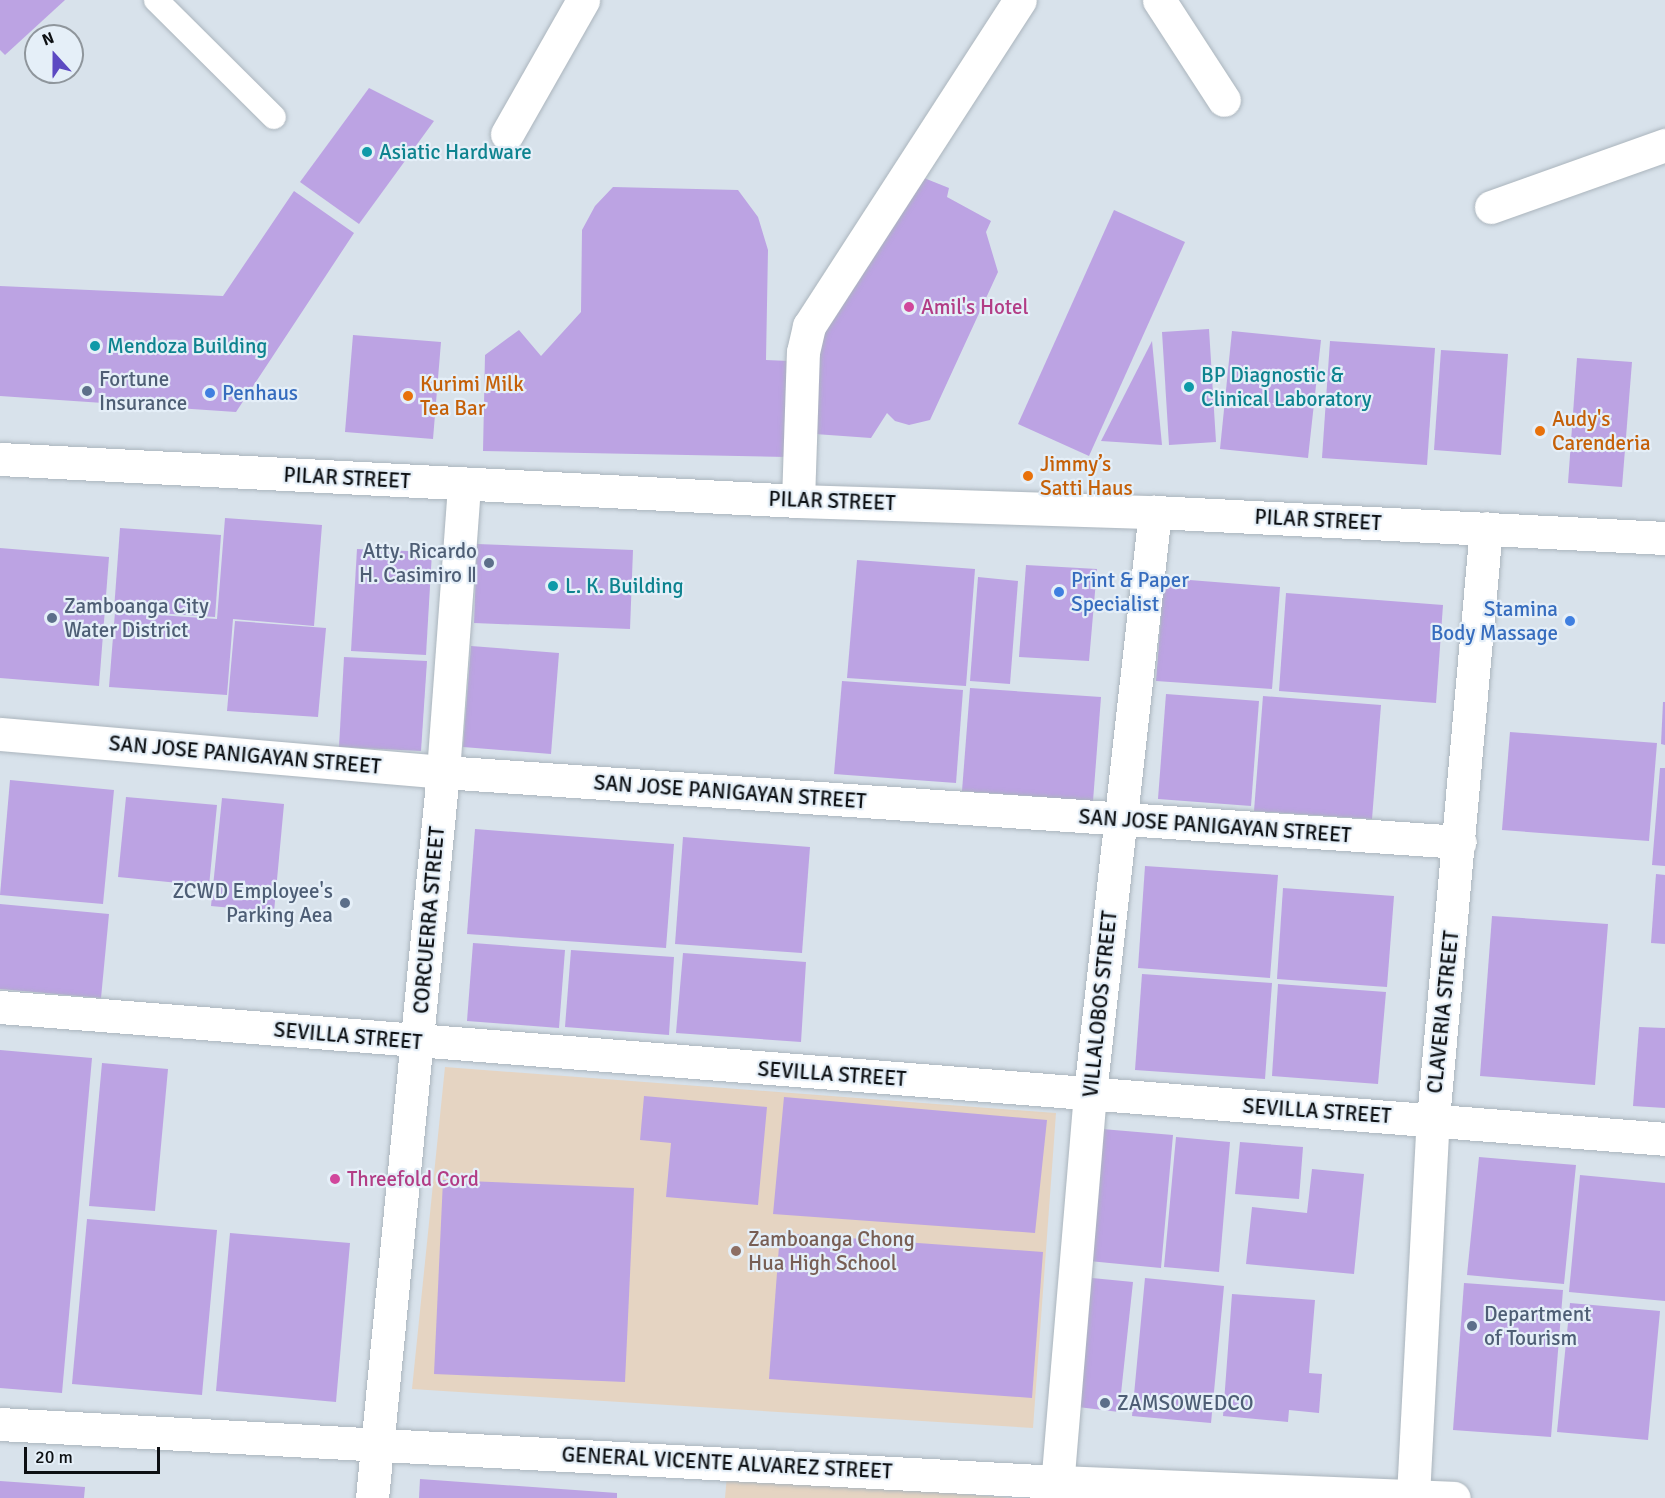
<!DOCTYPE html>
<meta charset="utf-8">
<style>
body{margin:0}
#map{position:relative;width:1665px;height:1498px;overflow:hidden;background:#d8e2eb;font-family:Signika,sans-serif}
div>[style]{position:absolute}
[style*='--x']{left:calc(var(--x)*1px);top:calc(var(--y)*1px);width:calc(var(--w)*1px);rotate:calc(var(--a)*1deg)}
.education>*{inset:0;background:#e5d4c2}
.building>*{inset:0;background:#bca3e3}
.roads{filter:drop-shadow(0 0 2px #abb5bd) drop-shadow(0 0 2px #abb5bd)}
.service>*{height:24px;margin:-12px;padding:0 12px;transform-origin:12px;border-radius:12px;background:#fff}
.minor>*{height:33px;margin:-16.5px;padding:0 16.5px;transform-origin:16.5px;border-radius:16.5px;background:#fff}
.tertiary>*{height:33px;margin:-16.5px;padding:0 16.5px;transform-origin:16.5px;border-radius:16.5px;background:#fff}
.dots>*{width:16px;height:16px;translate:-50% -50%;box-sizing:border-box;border:3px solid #e5eff8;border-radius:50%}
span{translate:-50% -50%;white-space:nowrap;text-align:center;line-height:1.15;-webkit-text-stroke:4.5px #e5eff8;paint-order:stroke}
.culture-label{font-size:21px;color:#0d838f}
.left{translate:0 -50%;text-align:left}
.hotel-label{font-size:21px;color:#b23c85}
.service-label{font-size:21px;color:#4e5e75}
.right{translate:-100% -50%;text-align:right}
.food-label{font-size:21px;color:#c56008}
.shop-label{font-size:21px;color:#366cbe}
.street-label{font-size:21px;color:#0d1013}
.education-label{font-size:21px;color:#785e54}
.north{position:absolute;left:24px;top:24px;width:60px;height:60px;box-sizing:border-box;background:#e5eff8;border:2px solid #8f969c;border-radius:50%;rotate:339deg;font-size:16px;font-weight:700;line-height:24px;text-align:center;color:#0d1013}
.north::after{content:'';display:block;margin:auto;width:21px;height:27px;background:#5c49c2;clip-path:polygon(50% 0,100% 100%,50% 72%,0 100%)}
.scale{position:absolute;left:24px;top:1447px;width:136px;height:27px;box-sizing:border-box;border:3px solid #0d1013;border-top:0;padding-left:8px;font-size:18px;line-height:21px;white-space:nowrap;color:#0d1013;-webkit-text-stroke:4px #e5eff8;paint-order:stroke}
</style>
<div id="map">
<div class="education">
<i style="clip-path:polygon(445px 1067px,1056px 1113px,1033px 1428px,412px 1389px)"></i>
<i style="clip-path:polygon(727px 1475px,1012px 1498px,725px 1498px)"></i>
</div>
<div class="building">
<i style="clip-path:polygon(0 0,65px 0,5px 55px,0 50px)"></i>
<i style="clip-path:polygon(369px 88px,434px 121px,359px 224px,300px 182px)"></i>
<i style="clip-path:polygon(919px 176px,949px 188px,947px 197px,991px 221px,986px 232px,998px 272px,930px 420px,909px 425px,895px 421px,887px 413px,871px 438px,815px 434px,813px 342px)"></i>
<i style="clip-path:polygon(613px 187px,738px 190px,758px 217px,768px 250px,766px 360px,789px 361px,787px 457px,483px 451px,485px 355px,519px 330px,541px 356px,581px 312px,582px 230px,595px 206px)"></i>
<i style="clip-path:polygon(294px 191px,354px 233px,236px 412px,0 396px,0 286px,223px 296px)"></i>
<i style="clip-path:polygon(1114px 210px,1185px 242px,1089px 456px,1018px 424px)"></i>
<i style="clip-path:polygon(1209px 329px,1216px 442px,1169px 445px,1162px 332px)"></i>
<i style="clip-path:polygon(1232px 331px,1321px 340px,1308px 458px,1220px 449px)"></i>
<i style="clip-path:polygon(353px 335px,441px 342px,433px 439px,345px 432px)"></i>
<i style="clip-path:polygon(1152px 341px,1162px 445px,1101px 441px)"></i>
<i style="clip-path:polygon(1330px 341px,1435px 348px,1427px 465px,1322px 458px)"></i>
<i style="clip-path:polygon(1441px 350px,1508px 354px,1501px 455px,1434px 450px)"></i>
<i style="clip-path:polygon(1577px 358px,1632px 362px,1622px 487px,1568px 483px)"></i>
<i style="clip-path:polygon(225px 518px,322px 525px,314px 626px,233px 619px,227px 695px,109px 687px,115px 612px,217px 619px)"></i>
<i style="clip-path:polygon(120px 528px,221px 535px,215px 617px,114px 610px)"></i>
<i style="clip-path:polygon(477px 544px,633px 550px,630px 629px,474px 623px)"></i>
<i style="clip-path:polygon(0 548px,109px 557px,99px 686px,0 678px)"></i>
<i style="clip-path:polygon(357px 549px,432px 552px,426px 655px,351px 651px)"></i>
<i style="clip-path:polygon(857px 560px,975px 569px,966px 686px,847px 678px)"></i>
<i style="clip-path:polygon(1026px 565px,1097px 569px,1089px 661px,1019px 657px)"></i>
<i style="clip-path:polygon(978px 577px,1018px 581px,1010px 684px,970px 681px)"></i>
<i style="clip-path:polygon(1164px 578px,1280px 587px,1272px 689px,1156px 681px)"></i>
<i style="clip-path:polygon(1286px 593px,1443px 605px,1436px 703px,1279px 691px)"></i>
<i style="clip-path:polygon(235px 621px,326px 628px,318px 717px,227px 711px)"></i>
<i style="clip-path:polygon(471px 646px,559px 653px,551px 754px,463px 747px)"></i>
<i style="clip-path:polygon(344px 657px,427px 661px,421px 751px,339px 747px)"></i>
<i style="clip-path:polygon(842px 681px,963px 690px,956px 783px,834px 774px)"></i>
<i style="clip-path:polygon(970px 688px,1101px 697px,1093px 801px,962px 791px)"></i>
<i style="clip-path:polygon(1166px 694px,1259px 701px,1251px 806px,1158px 799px)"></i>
<i style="clip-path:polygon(1263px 696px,1381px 705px,1372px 819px,1254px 811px)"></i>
<i style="clip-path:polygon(1663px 702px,1665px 702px,1665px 745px,1661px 744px)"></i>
<i style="clip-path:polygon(1510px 732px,1657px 743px,1649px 841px,1502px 830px)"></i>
<i style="clip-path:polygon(1660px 768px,1665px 768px,1665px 866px,1652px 865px)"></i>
<i style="clip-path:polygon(10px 780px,114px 790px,103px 904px,0 895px)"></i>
<i style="clip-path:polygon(126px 797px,217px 805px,209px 886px,118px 877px)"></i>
<i style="clip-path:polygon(222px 798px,284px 804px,274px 912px,211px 906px)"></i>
<i style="clip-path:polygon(475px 829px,674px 844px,666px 948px,467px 934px)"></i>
<i style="clip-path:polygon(683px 837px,810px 847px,802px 953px,675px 944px)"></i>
<i style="clip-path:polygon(1145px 866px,1278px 875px,1270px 978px,1138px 968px)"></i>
<i style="clip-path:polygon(1656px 874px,1665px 875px,1665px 944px,1651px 943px)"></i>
<i style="clip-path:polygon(1283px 888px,1394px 896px,1387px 987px,1277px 979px)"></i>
<i style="clip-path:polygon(0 904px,109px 914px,101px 998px,0 989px)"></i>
<i style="clip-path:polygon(1492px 916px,1608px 924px,1595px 1085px,1480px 1076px)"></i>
<i style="clip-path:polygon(473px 943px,565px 950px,559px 1028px,467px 1021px)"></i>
<i style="clip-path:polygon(571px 950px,674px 957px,669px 1035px,565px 1027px)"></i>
<i style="clip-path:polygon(683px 953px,806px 962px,801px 1042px,676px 1033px)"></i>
<i style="clip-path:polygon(1142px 974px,1272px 983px,1265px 1079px,1135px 1070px)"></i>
<i style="clip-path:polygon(1278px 984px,1386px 992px,1378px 1084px,1272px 1076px)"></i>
<i style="clip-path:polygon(1639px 1027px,1665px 1028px,1665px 1108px,1633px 1106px)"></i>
<i style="clip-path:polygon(0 1050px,92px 1058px,62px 1393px,0 1388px)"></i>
<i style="clip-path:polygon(102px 1063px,168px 1069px,155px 1211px,89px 1206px)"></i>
<i style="clip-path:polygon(644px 1096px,767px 1107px,758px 1205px,666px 1197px,671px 1143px,640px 1140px)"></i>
<i style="clip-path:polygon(784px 1097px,1047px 1120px,1035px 1233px,773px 1214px)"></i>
<i style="clip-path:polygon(1102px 1129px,1173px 1135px,1161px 1268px,1089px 1261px)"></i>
<i style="clip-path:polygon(1176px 1137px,1230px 1142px,1219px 1272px,1164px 1267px)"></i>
<i style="clip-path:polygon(1240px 1142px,1303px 1147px,1299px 1199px,1235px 1194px)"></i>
<i style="clip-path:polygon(1479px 1157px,1576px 1165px,1564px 1284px,1467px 1275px)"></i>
<i style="clip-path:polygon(1312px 1169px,1364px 1174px,1354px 1274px,1246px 1264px,1252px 1207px,1307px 1213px)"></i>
<i style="clip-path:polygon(1580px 1175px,1665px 1183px,1665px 1301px,1569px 1292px)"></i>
<i style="clip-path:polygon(443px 1180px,634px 1188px,625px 1382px,434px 1374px)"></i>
<i style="clip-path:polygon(87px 1219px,217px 1230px,202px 1395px,72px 1384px)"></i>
<i style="clip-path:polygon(230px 1233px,350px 1243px,336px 1402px,216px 1391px)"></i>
<i style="clip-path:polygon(780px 1233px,1043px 1252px,1032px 1398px,769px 1379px)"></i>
<i style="clip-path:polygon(1092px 1278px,1133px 1282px,1119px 1412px,1078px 1407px)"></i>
<i style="clip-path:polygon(1145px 1278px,1224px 1286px,1211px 1423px,1132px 1416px)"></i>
<i style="clip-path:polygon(1464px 1283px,1563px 1290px,1551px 1437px,1453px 1430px)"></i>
<i style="clip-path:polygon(1232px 1294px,1315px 1300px,1309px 1373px,1322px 1374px,1319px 1413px,1289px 1410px,1288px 1422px,1223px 1416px)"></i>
<i style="clip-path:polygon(1570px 1303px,1660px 1311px,1648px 1440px,1557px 1432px)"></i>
<i style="clip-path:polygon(420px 1479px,617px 1493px,617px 1498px,419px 1498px)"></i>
<i style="clip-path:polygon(0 1481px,85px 1487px,84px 1498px,0 1498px)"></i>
</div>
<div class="roads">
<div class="service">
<i style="--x:156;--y:0;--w:166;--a:44.8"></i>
</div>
<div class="minor">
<i style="--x:1159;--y:0;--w:119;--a:57"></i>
<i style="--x:507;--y:134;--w:154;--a:-60.4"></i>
<i style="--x:1491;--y:207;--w:185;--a:-19.6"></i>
<i style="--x:798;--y:501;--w:149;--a:-88.1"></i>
<i style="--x:803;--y:352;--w:27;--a:-77"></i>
<i style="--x:809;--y:326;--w:388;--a:-57.1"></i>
<i style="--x:0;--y:734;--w:445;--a:4.9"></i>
<i style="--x:443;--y:772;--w:1019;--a:3.94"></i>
<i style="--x:0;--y:1007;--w:1670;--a:4.53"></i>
<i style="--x:1413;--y:1496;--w:378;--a:-87"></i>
<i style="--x:1433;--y:1119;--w:593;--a:-84.88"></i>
<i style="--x:372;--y:1498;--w:729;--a:-84.41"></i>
<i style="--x:443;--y:772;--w:289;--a:-85.8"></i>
<i style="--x:1056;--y:1498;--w:406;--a:-85.2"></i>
<i style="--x:1090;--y:1093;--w:585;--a:-83.62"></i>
</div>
<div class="tertiary">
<i style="--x:0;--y:459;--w:799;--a:3.01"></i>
<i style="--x:798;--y:501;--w:357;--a:1.8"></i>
<i style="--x:1155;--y:512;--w:511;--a:2.92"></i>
<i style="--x:0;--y:1424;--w:1059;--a:3.14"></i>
<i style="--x:1057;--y:1482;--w:397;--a:2.3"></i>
</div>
</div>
<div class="dots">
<i style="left:367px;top:152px;background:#0f9aa8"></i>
<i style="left:909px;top:307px;background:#d1479c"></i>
<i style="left:95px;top:346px;background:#0f9aa8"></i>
<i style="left:1189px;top:387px;background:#0f9aa8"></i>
<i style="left:87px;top:391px;background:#5c6f8a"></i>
<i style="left:210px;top:393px;background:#3f7fe0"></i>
<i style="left:408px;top:396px;background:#e8710a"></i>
<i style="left:1540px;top:431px;background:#e8710a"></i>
<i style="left:1028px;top:476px;background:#e8710a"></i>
<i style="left:489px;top:563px;background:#5c6f8a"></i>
<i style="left:553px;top:586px;background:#0f9aa8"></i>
<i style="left:1059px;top:592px;background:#3f7fe0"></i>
<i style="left:52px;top:618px;background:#5c6f8a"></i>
<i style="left:1570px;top:621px;background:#3f7fe0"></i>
<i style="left:345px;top:903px;background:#5c6f8a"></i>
<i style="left:335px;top:1179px;background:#d1479c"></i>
<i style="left:736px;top:1251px;background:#8d6e63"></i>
<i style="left:1472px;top:1326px;background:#5c6f8a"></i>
<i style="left:1105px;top:1403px;background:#5c6f8a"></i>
</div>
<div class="culture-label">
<span class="left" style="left:379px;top:152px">Asiatic Hardware</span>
<span class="left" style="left:107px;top:346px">Mendoza Building</span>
<span class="left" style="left:1201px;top:387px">BP Diagnostic &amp;<br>Clinical Laboratory</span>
<span class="left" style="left:565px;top:586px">L. K. Building</span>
</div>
<div class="hotel-label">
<span class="left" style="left:921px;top:307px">Amil's Hotel</span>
<span class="left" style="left:347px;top:1179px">Threefold Cord</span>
</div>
<div class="service-label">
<span class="left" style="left:99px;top:391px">Fortune<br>Insurance</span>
<span class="right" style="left:477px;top:563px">Atty. Ricardo<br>H. Casimiro Ⅱ</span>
<span class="left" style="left:64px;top:618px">Zamboanga City<br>Water District</span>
<span class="right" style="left:333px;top:903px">ZCWD Employee's<br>Parking Aea</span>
<span class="left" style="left:1484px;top:1326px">Department<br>of Tourism</span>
<span class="left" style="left:1117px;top:1403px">ZAMSOWEDCO</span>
</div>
<div class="food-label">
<span class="left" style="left:420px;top:396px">Kurimi Milk<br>Tea Bar</span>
<span class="left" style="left:1552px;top:431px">Audy's<br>Carenderia</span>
<span class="left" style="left:1040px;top:476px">Jimmy’s<br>Satti Haus</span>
</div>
<div class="shop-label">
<span class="left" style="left:222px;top:393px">Penhaus</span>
<span class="left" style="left:1071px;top:592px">Print &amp; Paper<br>Specialist</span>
<span class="right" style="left:1558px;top:621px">Stamina<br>Body Massage</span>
</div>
<div class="street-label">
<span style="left:347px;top:478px;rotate:3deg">PILAR STREET</span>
<span style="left:832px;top:501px;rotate:2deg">PILAR STREET</span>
<span style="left:1318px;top:520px;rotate:3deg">PILAR STREET</span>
<span style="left:245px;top:755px;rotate:5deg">SAN JOSE PANIGAYAN STREET</span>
<span style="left:730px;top:792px;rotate:4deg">SAN JOSE PANIGAYAN STREET</span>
<span style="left:1215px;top:826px;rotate:4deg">SAN JOSE PANIGAYAN STREET</span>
<span style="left:429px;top:920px;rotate:-85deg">CORCUERRA STREET</span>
<span style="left:1100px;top:1004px;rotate:-84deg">VILLALOBOS STREET</span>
<span style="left:1443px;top:1012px;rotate:-84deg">CLAVERIA STREET</span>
<span style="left:348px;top:1036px;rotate:5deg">SEVILLA STREET</span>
<span style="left:832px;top:1074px;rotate:4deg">SEVILLA STREET</span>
<span style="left:1317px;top:1111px;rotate:4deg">SEVILLA STREET</span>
<span style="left:727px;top:1463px;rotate:3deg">GENERAL VICENTE ALVAREZ STREET</span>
</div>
<div class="education-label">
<span class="left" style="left:748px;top:1251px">Zamboanga Chong<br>Hua High School</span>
</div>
<div class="north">N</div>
<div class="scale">20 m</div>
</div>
